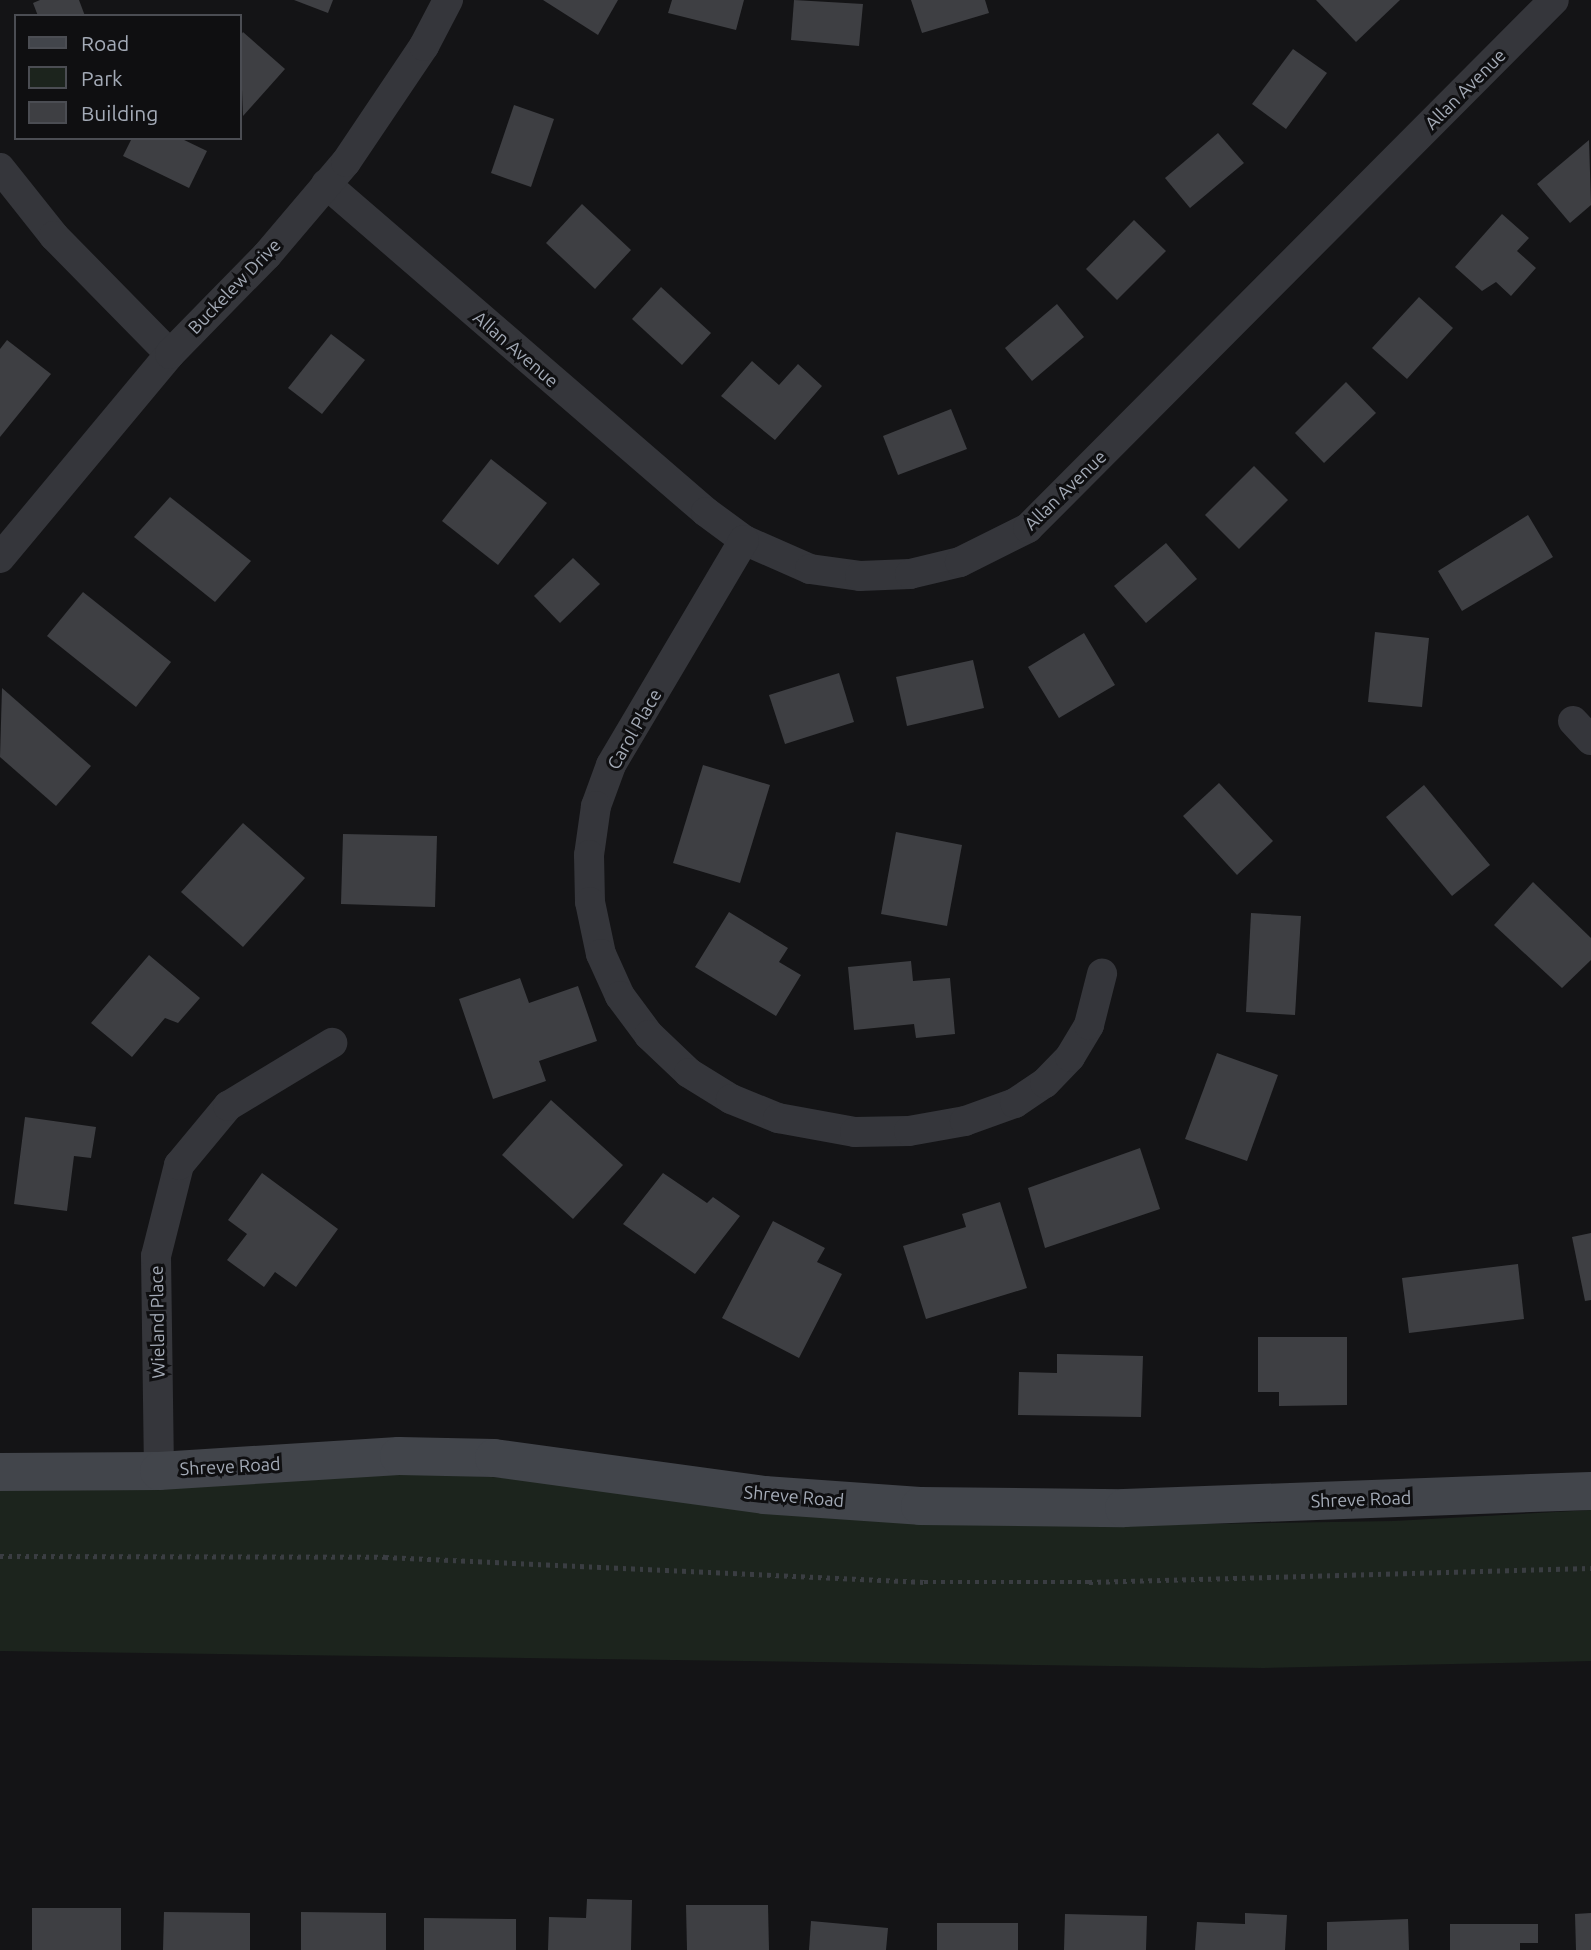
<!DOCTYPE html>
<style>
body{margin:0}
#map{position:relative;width:1591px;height:1950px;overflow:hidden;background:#141416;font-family:Ubuntu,sans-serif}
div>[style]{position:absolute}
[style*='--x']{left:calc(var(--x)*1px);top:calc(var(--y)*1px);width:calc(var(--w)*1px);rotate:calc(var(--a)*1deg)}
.green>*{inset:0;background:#1c241d}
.building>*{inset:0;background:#3e3f43}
.path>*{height:4.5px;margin-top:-2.25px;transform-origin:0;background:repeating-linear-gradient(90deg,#3a3d42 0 3.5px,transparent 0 8.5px)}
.street>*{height:30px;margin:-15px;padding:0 15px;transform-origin:15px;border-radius:15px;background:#35363b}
.secondary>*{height:38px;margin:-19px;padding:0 19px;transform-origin:19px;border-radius:19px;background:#42454b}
span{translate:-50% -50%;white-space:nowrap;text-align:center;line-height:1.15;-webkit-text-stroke:6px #0f0f11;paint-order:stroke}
.street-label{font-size:18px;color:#a4abb7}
.legend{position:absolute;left:14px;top:14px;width:228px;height:126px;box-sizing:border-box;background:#0f0f11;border:2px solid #4b4d53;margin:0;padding:9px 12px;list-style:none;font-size:21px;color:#a4abb7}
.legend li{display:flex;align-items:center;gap:14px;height:35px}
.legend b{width:35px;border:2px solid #4b4d53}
</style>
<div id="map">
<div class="green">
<i style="clip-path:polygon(416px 1472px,1206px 1524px,1394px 1521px,1591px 1510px,1591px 1661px,1264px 1668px,0 1651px,0 1489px)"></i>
</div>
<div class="building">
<i style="clip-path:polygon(40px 0,79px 0,85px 16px,38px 16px,33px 3px)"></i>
<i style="clip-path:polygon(294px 0,333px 0,328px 13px)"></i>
<i style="clip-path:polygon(543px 0,618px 0,598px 35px)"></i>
<i style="clip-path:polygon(672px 0,744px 0,736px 30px,668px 13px)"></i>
<i style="clip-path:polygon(794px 0,863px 4px,859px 46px,791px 40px)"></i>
<i style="clip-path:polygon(911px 0,985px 0,989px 13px,922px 33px)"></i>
<i style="clip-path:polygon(1316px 0,1400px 0,1356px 42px)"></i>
<i style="clip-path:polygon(243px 32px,285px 69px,243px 116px,240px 36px)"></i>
<i style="clip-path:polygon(1293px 49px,1327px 73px,1286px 129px,1252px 104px)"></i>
<i style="clip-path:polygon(514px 105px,554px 119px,531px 187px,491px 173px)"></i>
<i style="clip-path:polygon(1218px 133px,1244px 163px,1190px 208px,1165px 178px)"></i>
<i style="clip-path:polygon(132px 138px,180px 138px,207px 151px,189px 188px,123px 156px)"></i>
<i style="clip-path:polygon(1589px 140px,1591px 205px,1570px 223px,1537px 184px)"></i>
<i style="clip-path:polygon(582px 204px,631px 250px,595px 289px,546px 243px)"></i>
<i style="clip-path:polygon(1502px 214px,1529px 238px,1517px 251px,1536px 268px,1511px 296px,1496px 282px,1482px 291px,1455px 267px)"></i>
<i style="clip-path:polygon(1134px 220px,1166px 251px,1117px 300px,1086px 269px)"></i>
<i style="clip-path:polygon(661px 287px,711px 333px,682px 365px,632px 319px)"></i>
<i style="clip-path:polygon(1419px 297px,1453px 328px,1407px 379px,1372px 348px)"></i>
<i style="clip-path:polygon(1057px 304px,1084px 337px,1032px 381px,1005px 348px)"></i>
<i style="clip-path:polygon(331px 334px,365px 360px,322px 414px,288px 388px)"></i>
<i style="clip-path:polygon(7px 340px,51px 374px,0 437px,0 349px)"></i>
<i style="clip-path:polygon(752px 361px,779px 385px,798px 364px,822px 386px,775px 440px,721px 396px)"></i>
<i style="clip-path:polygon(1346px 382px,1376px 413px,1324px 463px,1295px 433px)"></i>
<i style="clip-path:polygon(951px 409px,967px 449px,898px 475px,883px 436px)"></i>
<i style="clip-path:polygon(491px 459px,547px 503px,498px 565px,442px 521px)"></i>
<i style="clip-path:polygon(1254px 466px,1288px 500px,1239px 549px,1205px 515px)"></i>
<i style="clip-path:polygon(170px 497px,251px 561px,215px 602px,134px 537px)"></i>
<i style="clip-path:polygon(1528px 515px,1553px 557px,1462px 611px,1438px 571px)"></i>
<i style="clip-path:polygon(1166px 543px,1197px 579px,1146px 623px,1114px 586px)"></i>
<i style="clip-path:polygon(573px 558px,600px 584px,560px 623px,534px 596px)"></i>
<i style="clip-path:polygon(83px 592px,171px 662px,136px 707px,47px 636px)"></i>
<i style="clip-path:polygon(1375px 632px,1429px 638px,1422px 707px,1368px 702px)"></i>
<i style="clip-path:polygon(1084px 633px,1115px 685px,1059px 718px,1028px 667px)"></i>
<i style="clip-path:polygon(973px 660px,984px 708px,907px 726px,896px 677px)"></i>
<i style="clip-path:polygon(839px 673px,854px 722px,785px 744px,769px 695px)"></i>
<i style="clip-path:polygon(2px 688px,91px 766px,56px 806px,0 757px)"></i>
<i style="clip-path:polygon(703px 765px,770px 785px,740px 883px,673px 863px)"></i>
<i style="clip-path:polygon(1219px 783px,1273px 841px,1237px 875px,1183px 816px)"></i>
<i style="clip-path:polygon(1424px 785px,1490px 865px,1452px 896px,1386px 817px)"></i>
<i style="clip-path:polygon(243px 823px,305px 878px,243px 947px,181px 892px)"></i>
<i style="clip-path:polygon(896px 832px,962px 845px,947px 926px,881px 914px)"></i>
<i style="clip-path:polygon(343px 834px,437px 836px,435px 907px,341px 904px)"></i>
<i style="clip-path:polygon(1533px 882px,1591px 938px,1591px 960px,1562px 988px,1494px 925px)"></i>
<i style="clip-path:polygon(729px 912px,788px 948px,779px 962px,801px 975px,776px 1016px,695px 967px)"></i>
<i style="clip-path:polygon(1251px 913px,1301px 916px,1295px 1015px,1246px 1012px)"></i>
<i style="clip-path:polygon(149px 955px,200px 998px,178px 1023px,165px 1018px,132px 1057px,91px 1023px)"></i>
<i style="clip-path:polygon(911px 961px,913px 981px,950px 978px,955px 1034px,916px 1038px,914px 1024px,854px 1030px,848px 967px)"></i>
<i style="clip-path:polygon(520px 978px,529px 1003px,578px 986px,597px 1041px,539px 1061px,546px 1081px,493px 1099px,459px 999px)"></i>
<i style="clip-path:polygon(1217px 1053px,1278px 1075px,1247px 1161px,1185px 1139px)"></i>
<i style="clip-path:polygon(551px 1100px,623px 1165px,573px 1219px,502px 1155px)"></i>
<i style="clip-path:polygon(25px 1117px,96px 1127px,91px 1158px,74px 1156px,67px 1211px,14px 1204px)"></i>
<i style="clip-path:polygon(1140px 1148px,1160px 1209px,1045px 1248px,1028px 1188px)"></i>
<i style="clip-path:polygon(262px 1173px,338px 1229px,296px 1287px,275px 1272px,264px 1287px,227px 1260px,247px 1234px,228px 1220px)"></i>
<i style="clip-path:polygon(663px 1173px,707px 1203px,713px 1197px,740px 1216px,695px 1274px,623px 1224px)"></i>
<i style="clip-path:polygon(1000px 1202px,1027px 1288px,926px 1319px,903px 1246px,966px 1227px,962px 1214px)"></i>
<i style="clip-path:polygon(773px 1221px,825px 1248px,817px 1262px,842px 1274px,799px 1358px,722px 1318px)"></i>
<i style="clip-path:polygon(1591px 1233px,1591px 1300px,1585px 1301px,1572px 1237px)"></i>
<i style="clip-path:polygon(1518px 1264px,1524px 1319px,1409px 1333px,1402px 1278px)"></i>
<i style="clip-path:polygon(1258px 1337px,1347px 1337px,1347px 1405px,1279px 1406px,1279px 1392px,1258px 1392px)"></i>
<i style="clip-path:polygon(1057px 1354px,1143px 1356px,1141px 1417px,1018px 1415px,1019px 1372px,1057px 1373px)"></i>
<i style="clip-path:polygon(587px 1899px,632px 1900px,631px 1950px,548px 1950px,549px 1917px,586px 1918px)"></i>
<i style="clip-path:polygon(686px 1905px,768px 1905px,769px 1950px,687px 1950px)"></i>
<i style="clip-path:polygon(32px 1908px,121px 1908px,121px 1950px,32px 1950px)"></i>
<i style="clip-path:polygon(164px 1912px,250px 1913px,250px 1950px,163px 1950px)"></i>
<i style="clip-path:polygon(301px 1912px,386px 1913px,386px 1950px,301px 1950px)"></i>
<i style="clip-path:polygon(1245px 1913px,1287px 1915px,1285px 1950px,1195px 1950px,1197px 1922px,1245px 1924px)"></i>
<i style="clip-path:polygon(1591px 1913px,1591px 1950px,1576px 1950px,1575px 1914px)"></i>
<i style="clip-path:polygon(1065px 1914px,1147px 1916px,1146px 1950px,1064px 1950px)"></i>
<i style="clip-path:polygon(424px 1918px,516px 1919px,516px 1950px,424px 1950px)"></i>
<i style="clip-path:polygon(1408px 1919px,1409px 1950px,1327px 1950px,1327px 1922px)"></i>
<i style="clip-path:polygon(811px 1921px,888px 1928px,886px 1950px,809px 1950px)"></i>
<i style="clip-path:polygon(937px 1923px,1018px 1923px,1018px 1950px,937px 1950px)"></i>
<i style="clip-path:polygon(1450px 1924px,1538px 1924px,1538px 1943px,1520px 1943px,1520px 1950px,1450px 1950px)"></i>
</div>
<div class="path">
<i style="--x:0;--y:1556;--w:385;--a:0.1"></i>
<i style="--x:385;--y:1557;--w:540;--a:2.66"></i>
<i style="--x:924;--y:1582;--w:165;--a:0"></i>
<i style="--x:1089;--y:1582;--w:502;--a:-1.6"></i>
</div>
<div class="street">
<i style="--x:0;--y:168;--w:87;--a:51.5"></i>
<i style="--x:54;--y:236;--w:165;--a:45.5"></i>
<i style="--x:326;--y:184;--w:502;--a:40.8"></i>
<i style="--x:706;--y:512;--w:47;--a:36.4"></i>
<i style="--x:744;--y:540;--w:72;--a:23.7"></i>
<i style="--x:810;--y:569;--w:50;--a:8"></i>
<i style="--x:860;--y:576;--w:50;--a:-2.3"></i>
<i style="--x:910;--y:574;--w:51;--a:-13.5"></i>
<i style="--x:960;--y:562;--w:76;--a:-26.6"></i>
<i style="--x:1028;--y:528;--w:745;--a:-45.11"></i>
<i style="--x:744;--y:540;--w:261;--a:120.6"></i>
<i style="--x:611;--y:765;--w:44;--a:110.1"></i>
<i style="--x:596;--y:806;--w:49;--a:98.1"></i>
<i style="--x:589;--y:855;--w:47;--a:88.8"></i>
<i style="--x:590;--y:902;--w:53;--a:78.1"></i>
<i style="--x:601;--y:954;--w:46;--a:65.7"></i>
<i style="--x:620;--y:996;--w:49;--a:53.4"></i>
<i style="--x:649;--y:1035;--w:55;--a:43.5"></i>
<i style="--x:689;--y:1073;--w:49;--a:31.8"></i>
<i style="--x:731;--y:1099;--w:51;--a:22"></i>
<i style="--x:778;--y:1118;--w:78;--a:10.3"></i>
<i style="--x:855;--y:1132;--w:54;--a:-1.1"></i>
<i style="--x:909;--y:1131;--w:57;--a:-10.1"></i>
<i style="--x:965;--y:1121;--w:53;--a:-19.8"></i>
<i style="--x:1015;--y:1103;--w:36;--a:-34"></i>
<i style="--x:1045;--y:1083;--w:36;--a:-46"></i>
<i style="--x:1070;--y:1057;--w:37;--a:-59"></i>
<i style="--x:1089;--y:1025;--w:53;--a:-75.7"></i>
<i style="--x:0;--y:558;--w:266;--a:-50.2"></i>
<i style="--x:170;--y:354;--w:139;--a:-45.6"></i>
<i style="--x:267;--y:255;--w:122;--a:-49.7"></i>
<i style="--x:346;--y:162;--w:140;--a:-56.1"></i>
<i style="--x:424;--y:46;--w:52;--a:-62.4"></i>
<i style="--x:1573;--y:721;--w:26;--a:47"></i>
<i style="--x:159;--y:1471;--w:215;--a:-90.8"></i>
<i style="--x:156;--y:1256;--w:94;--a:-75.8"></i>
<i style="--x:179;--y:1165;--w:77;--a:-50.3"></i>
<i style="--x:228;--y:1106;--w:122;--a:-31.2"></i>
</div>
<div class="secondary">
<i style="--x:0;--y:1472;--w:159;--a:-0.4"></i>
<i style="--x:159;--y:1471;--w:240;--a:-3.6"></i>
<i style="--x:399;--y:1456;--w:95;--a:1.2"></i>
<i style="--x:494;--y:1458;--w:273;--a:7.8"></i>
<i style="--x:764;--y:1495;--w:156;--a:4"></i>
<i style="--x:920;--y:1506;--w:204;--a:0.6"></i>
<i style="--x:1124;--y:1508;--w:467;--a:-2.1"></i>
</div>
<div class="street-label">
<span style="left:1465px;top:89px;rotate:-45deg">Allan Avenue</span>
<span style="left:234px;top:286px;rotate:-46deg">Buckelew Drive</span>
<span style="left:516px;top:349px;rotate:41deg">Allan Avenue</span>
<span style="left:1065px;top:490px;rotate:-44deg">Allan Avenue</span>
<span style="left:634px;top:729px;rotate:-60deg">Carol Place</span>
<span style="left:157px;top:1322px;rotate:-91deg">Wieland Place</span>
<span style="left:230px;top:1466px;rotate:-3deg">Shreve Road</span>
<span style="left:794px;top:1496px;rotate:5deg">Shreve Road</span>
<span style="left:1361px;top:1499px;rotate:-2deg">Shreve Road</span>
</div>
<ul class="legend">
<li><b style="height:9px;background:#42454b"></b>Road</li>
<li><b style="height:19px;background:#1c241d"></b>Park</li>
<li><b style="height:19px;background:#3e3f43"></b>Building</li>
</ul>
</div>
